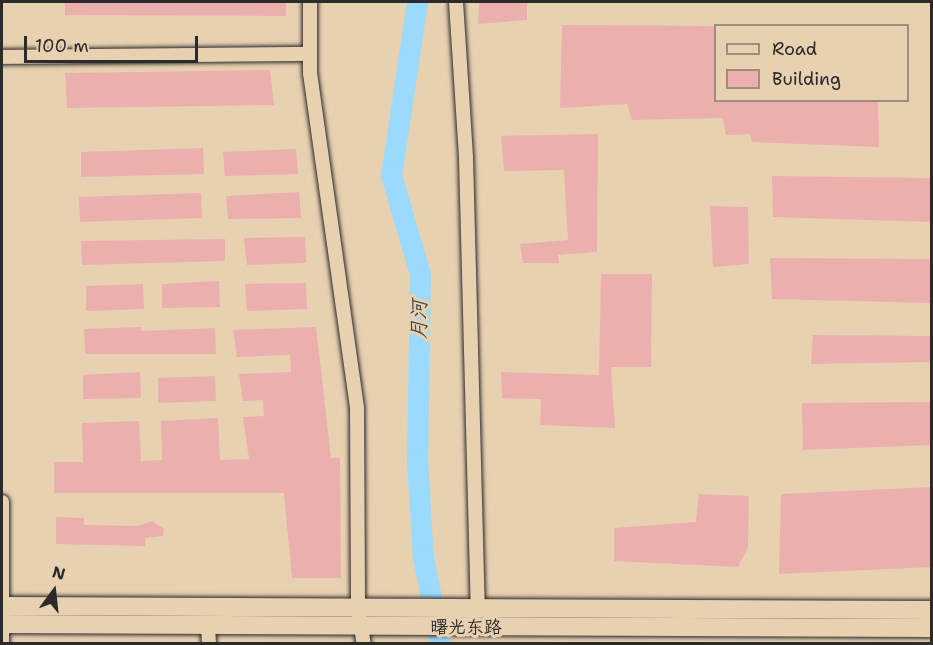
<!DOCTYPE html>
<meta charset="utf-8">
<style>
body{margin:0}
#map{position:relative;width:933px;height:645px;overflow:hidden;background:#e8d1b0;font-family:"Shantell Sans","LXGW WenKai TC",sans-serif}
div>[style]{position:absolute}
[style*='--x']{left:calc(var(--x)*1px);top:calc(var(--y)*1px);width:calc(var(--w)*1px);rotate:calc(var(--a)*1deg)}
.river>*{height:21px;margin:-10.5px;padding:0 10.5px;transform-origin:10.5px;border-radius:10.5px;background:#9adafc}
.building>*{inset:0;background:#ebafae}
.roads{filter:drop-shadow(0 0 2px #2b2b2b) drop-shadow(0 0 2px #2b2b2b)}
.minor>*{height:14px;margin:-7px;padding:0 7px;transform-origin:7px;border-radius:7px;background:#e8d1b0}
.major>*{height:18px;margin:-9px;padding:0 9px;transform-origin:9px;border-radius:9px;background:#e8d1b0}
span{translate:-50% -50%;white-space:nowrap;text-align:center;line-height:1.15;-webkit-text-stroke:6px #e8d1b0;paint-order:stroke}
.street-label{font-size:18px;color:#2b2b2b}
.water-label{font-size:20px;color:#3c454a;font-style:italic}
.frame{position:absolute;inset:0;border:3px solid #2b2b2b;pointer-events:none}
.legend{position:absolute;left:714px;top:24px;width:195px;height:78px;box-sizing:border-box;background:#e8d1b0;border:2px solid #9c8f7b;margin:0;padding:8px 10px;list-style:none;font-size:18px;color:#2b2b2b}
.legend li{display:flex;align-items:center;gap:12px;height:30px}
.legend b{width:30px;border:2px solid #9c8f7b}
.north{position:absolute;left:24px;top:561px;width:60px;height:60px;-webkit-text-stroke:4px #e8d1b0;paint-order:stroke;rotate:15deg;font-size:16px;font-weight:700;line-height:24px;text-align:center;color:#2b2b2b}
.north::after{content:'';display:block;margin:auto;width:21px;height:27px;background:#2b2b2b;clip-path:polygon(50% 0,100% 100%,50% 72%,0 100%)}
.scale{position:absolute;left:24px;top:36px;width:174px;height:27px;box-sizing:border-box;border:3px solid #2b2b2b;border-top:0;padding-left:8px;font-size:18px;line-height:21px;white-space:nowrap;color:#2b2b2b;-webkit-text-stroke:4px #e8d1b0;paint-order:stroke}
</style>
<div id="map">
<div class="river">
<i style="--x:417;--y:2;--w:175;--a:98.5"></i>
<i style="--x:391;--y:175;--w:103;--a:73.7"></i>
<i style="--x:420;--y:274;--w:186;--a:90.9"></i>
<i style="--x:417;--y:460;--w:97;--a:86.5"></i>
<i style="--x:423;--y:557;--w:89;--a:78.9"></i>
</div>
<div class="building">
<i style="clip-path:polygon(65px 2px,286px 2px,286px 16px,65px 15px)"></i>
<i style="clip-path:polygon(479px 2px,527px 2px,527px 20px,478px 24px)"></i>
<i style="clip-path:polygon(562px 25px,716px 26px,716px 100px,878px 100px,879px 147px,752px 142px,750px 134px,726px 135px,723px 118px,632px 120px,627px 104px,560px 108px)"></i>
<i style="clip-path:polygon(270px 70px,274px 105px,67px 108px,65px 73px)"></i>
<i style="clip-path:polygon(598px 134px,597px 252px,558px 255px,559px 263px,523px 263px,520px 244px,568px 240px,564px 170px,504px 171px,501px 136px)"></i>
<i style="clip-path:polygon(203px 148px,204px 174px,81px 177px,81px 152px)"></i>
<i style="clip-path:polygon(296px 149px,298px 174px,225px 176px,223px 152px)"></i>
<i style="clip-path:polygon(772px 176px,932px 178px,932px 222px,773px 217px)"></i>
<i style="clip-path:polygon(299px 192px,301px 218px,228px 219px,226px 196px)"></i>
<i style="clip-path:polygon(201px 193px,202px 218px,80px 222px,79px 197px)"></i>
<i style="clip-path:polygon(710px 206px,748px 207px,749px 264px,713px 267px)"></i>
<i style="clip-path:polygon(305px 237px,306px 263px,247px 265px,244px 238px)"></i>
<i style="clip-path:polygon(225px 239px,225px 261px,82px 265px,81px 241px)"></i>
<i style="clip-path:polygon(770px 258px,932px 259px,932px 303px,772px 299px)"></i>
<i style="clip-path:polygon(601px 274px,652px 274px,651px 367px,611px 367px,615px 428px,540px 425px,541px 399px,502px 398px,501px 372px,599px 375px)"></i>
<i style="clip-path:polygon(219px 281px,220px 307px,162px 308px,162px 284px)"></i>
<i style="clip-path:polygon(306px 283px,307px 309px,247px 311px,245px 284px)"></i>
<i style="clip-path:polygon(143px 284px,144px 309px,86px 311px,86px 286px)"></i>
<i style="clip-path:polygon(141px 327px,141px 331px,215px 328px,216px 354px,85px 354px,84px 329px)"></i>
<i style="clip-path:polygon(316px 327px,331px 458px,340px 458px,341px 578px,292px 578px,284px 493px,54px 493px,54px 462px,83px 462px,82px 423px,139px 421px,141px 461px,162px 460px,161px 421px,218px 418px,220px 460px,249px 459px,243px 417px,264px 416px,263px 400px,243px 401px,239px 374px,291px 372px,290px 355px,237px 357px,233px 330px)"></i>
<i style="clip-path:polygon(813px 335px,932px 336px,932px 362px,811px 364px)"></i>
<i style="clip-path:polygon(140px 372px,141px 398px,83px 399px,83px 375px)"></i>
<i style="clip-path:polygon(215px 376px,216px 401px,158px 403px,158px 378px)"></i>
<i style="clip-path:polygon(932px 402px,932px 445px,803px 450px,802px 403px)"></i>
<i style="clip-path:polygon(932px 487px,932px 567px,779px 574px,781px 494px)"></i>
<i style="clip-path:polygon(699px 494px,749px 496px,748px 547px,738px 567px,614px 561px,614px 528px,696px 522px)"></i>
<i style="clip-path:polygon(56px 517px,84px 518px,84px 525px,138px 526px,152px 521px,164px 529px,163px 536px,145px 538px,145px 546px,56px 544px)"></i>
</div>
<div class="roads">
<div class="minor">
<i style="--x:310;--y:2;--w:71;--a:90"></i>
<i style="--x:310;--y:73;--w:338;--a:82"></i>
<i style="--x:357;--y:408;--w:200;--a:89.7"></i>
<i style="--x:358;--y:608;--w:36;--a:81"></i>
<i style="--x:456;--y:2;--w:156;--a:86.3"></i>
<i style="--x:466;--y:158;--w:451;--a:88.5"></i>
<i style="--x:2;--y:57;--w:308;--a:-0.6"></i>
<i style="--x:2;--y:502;--w:142;--a:90"></i>
<i style="--x:208;--y:625;--w:19;--a:87"></i>
</div>
<div class="major">
<i style="--x:2;--y:606;--w:930;--a:0.25"></i>
<i style="--x:2;--y:624;--w:930;--a:0.25"></i>
</div>
</div>
<div class="street-label">
<span style="left:466px;top:627px">曙光东路</span>
</div>
<div class="water-label">
<span style="left:419px;top:320px;rotate:-89deg">月河</span>
</div>
<div class="frame"></div>
<ul class="legend">
<li><b style="height:8px;background:#e8d1b0"></b>Road</li>
<li><b style="height:16px;background:#ebafae"></b>Building</li>
</ul>
<div class="north">N</div>
<div class="scale">100 m</div>
</div>
